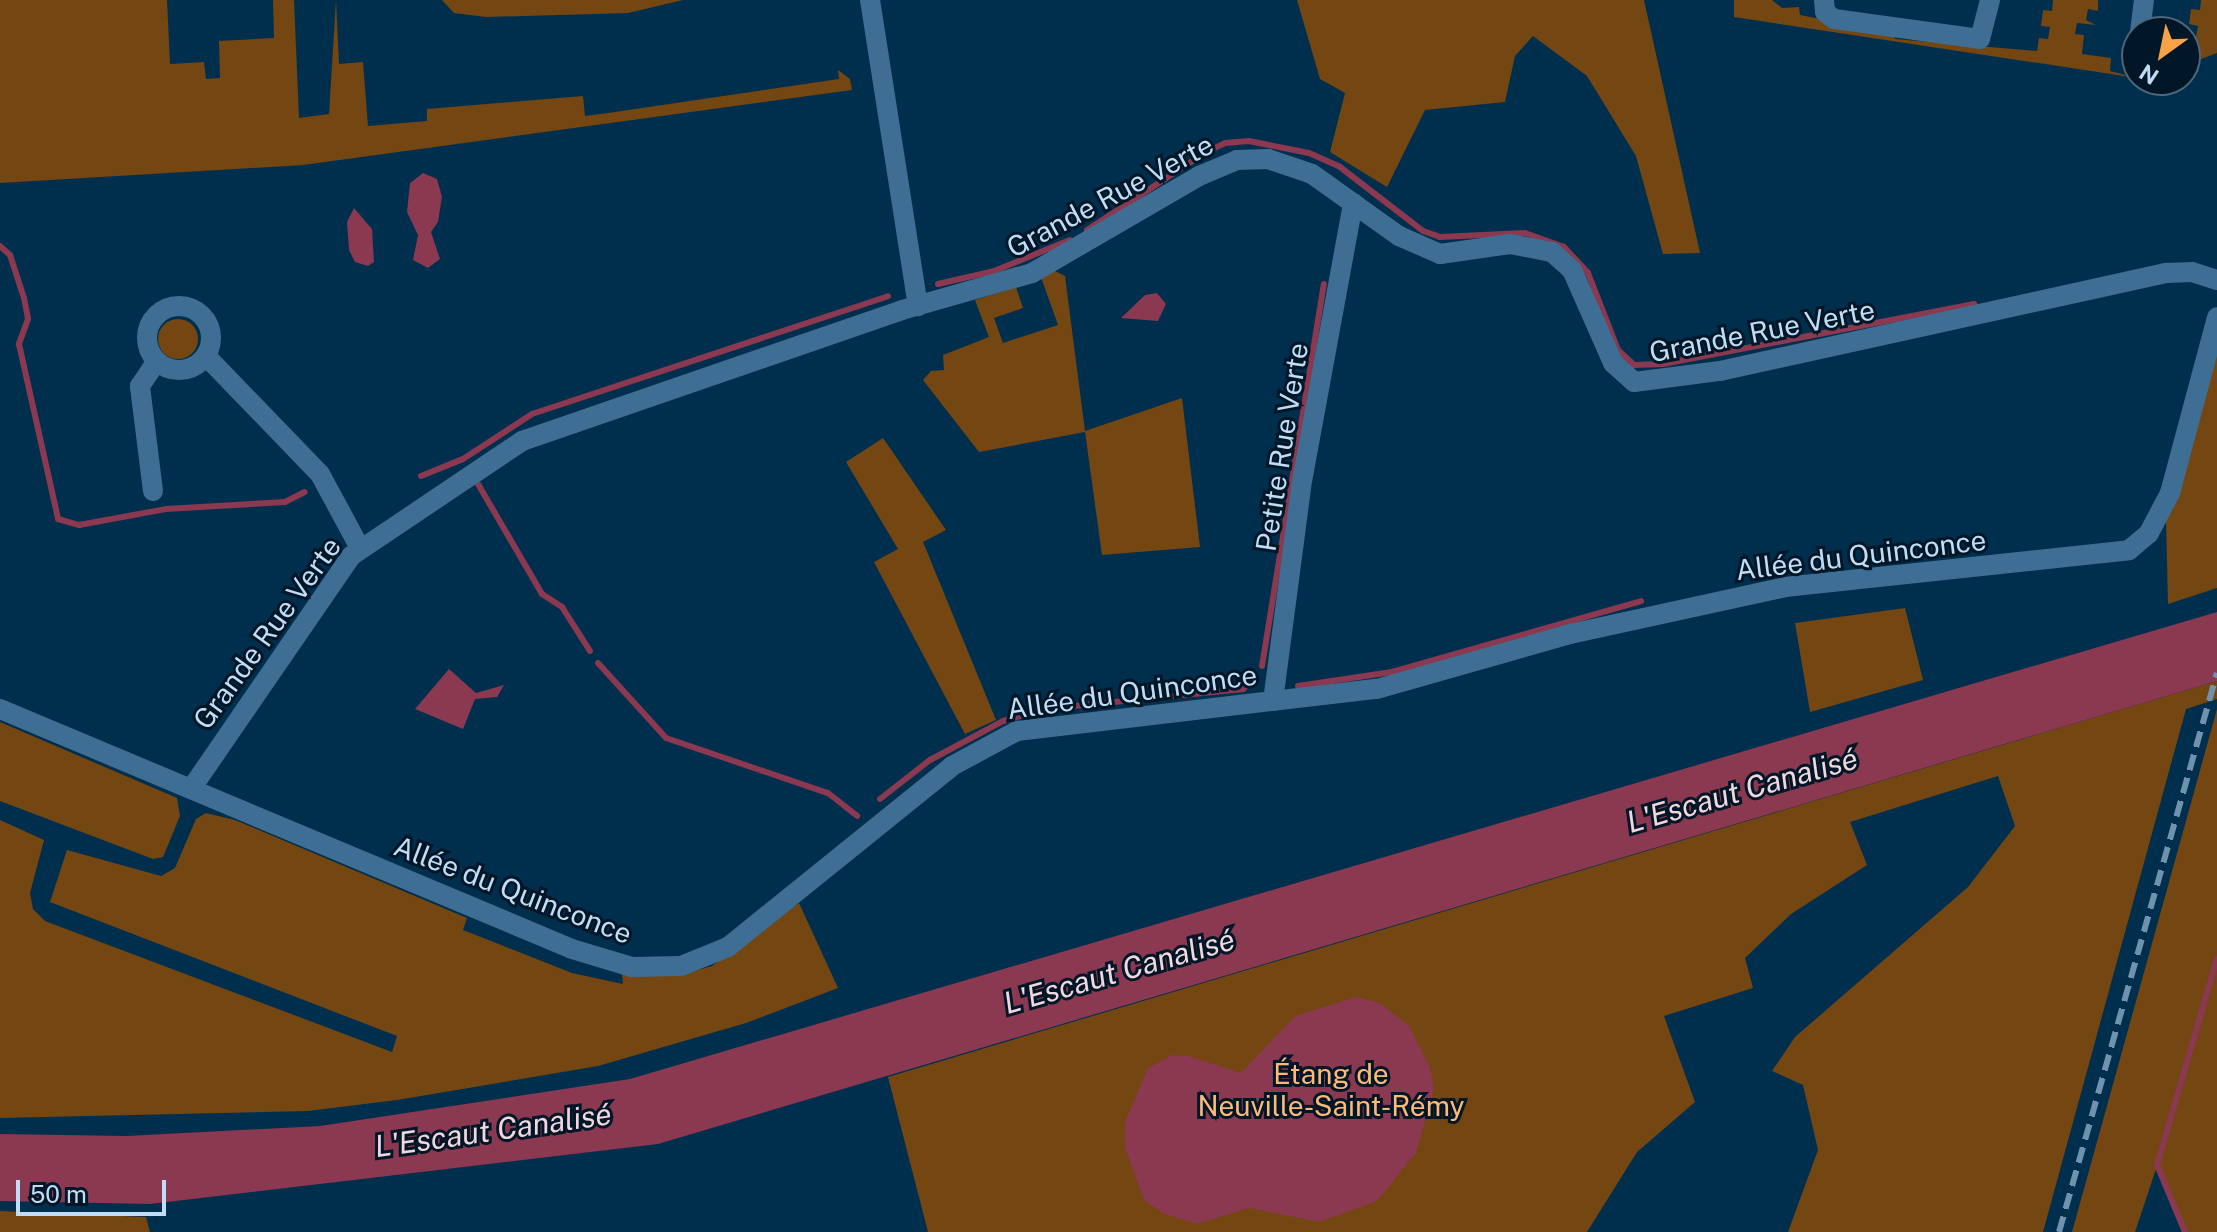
<!DOCTYPE html>
<meta charset="utf-8">
<style>
body{margin:0}
#map{position:relative;width:2217px;height:1232px;overflow:hidden;background:#002f4e;font-family:"Public Sans",sans-serif}
div>[style]{position:absolute}
[style*='--x']{left:calc(var(--x)*1px);top:calc(var(--y)*1px);width:calc(var(--w)*1px);rotate:calc(var(--a)*1deg)}
.green>*{inset:0;background:#744611}
.round{border-radius:50%}
.water>*{inset:0;background:#8b3851}
.stream>*{height:6px;margin:-3px;padding:0 3px;transform-origin:3px;border-radius:3px;background:#8b3851}
.minor>*{height:20px;margin:-10px;padding:0 10px;transform-origin:10px;border-radius:10px;background:#3e6e93}
.minor>.ring{margin:-10px;padding:0;box-sizing:content-box;background:none;border:20px solid #3e6e93;border-radius:50%}
.rail>*{height:6px;margin-top:-3px;transform-origin:0;background:repeating-linear-gradient(90deg,#6f93ae 0 16px,transparent 0 24px)}
span{translate:-50% -50%;white-space:nowrap;text-align:center;line-height:1.15;-webkit-text-stroke:6px #011627;paint-order:stroke}
.street-label{font-size:28px;color:#c0ddf5}
.park-label{font-size:28px;color:#ffb976}
.water-label{font-size:30px;color:#f2d8dd;font-style:italic}
.north{position:absolute;left:2121px;top:16px;width:80px;height:80px;box-sizing:border-box;background:#011627;border:2px solid #4d6679;border-radius:50%;rotate:213deg;font-size:22px;font-weight:700;line-height:32px;text-align:center;color:#c0ddf5}
.north::after{content:'';display:block;margin:auto;width:28px;height:36px;background:#f7a148;clip-path:polygon(50% 0,100% 100%,50% 72%,0 100%)}
.scale{position:absolute;left:16px;top:1180px;width:150px;height:36px;box-sizing:border-box;border:4px solid #c0ddf5;border-top:0;padding-left:10px;font-size:24px;line-height:28px;white-space:nowrap;color:#c0ddf5;-webkit-text-stroke:6px #011627;paint-order:stroke}
</style>
<div id="map">
<div class="green">
<i style="clip-path:polygon(0 0,167px 0,170px 64px,204px 62px,206px 79px,220px 78px,219px 41px,274px 38px,273px 0,294px 0,299px 118px,329px 114px,336px 0,339px 64px,363px 62px,368px 126px,427px 121px,427px 109px,583px 96px,585px 116px,608px 113px,839px 79px,838px 70px,850px 79px,852px 90px,303px 165px,0 183px)"></i>
<i style="clip-path:polygon(442px 0,683px 0,628px 13px,486px 17px,454px 13px)"></i>
<i style="clip-path:polygon(1297px 0,1644px 0,1700px 253px,1663px 254px,1636px 156px,1587px 76px,1533px 36px,1515px 56px,1505px 102px,1425px 110px,1387px 187px,1330px 152px,1345px 93px,1320px 79px)"></i>
<i style="clip-path:polygon(1734px 0,1772px 0,1782px 8px,1799px 7px,1800px 15px,1893px 33px,1895px 39px,2037px 51px,2039px 38px,2048px 39px,2050px 27px,2041px 26px,2043px 10px,2052px 11px,2053px 0,2098px 0,2098px 11px,2088px 9px,2086px 20px,2096px 25px,2077px 23px,2075px 34px,2084px 35px,2082px 54px,2111px 58px,2110px 71px,2137px 78px,1734px 17px)"></i>
<i style="clip-path:polygon(2201px 0,2217px 0,2217px 53px,2185px 65px,2187px 36px,2196px 37px,2198px 26px,2189px 24px,2191px 9px,2200px 10px)"></i>
<i style="clip-path:polygon(1055px 271px,1065px 276px,1085px 431px,1182px 398px,1200px 547px,1102px 555px,1085px 432px,979px 452px,923px 380px,931px 371px,944px 370px,943px 355px,989px 337px,975px 300px,1016px 287px,1023px 308px,994px 318px,1003px 343px,1058px 325px,1041px 277px)"></i>
<i class="round" style="left:158px;top:319px;width:40px;height:40px"></i>
<i style="clip-path:polygon(2217px 340px,2217px 588px,2168px 604px,2166px 522px)"></i>
<i style="clip-path:polygon(883px 438px,946px 530px,923px 542px,996px 720px,965px 734px,874px 562px,898px 549px,846px 462px)"></i>
<i style="clip-path:polygon(1905px 608px,1923px 680px,1810px 712px,1795px 623px)"></i>
<i style="clip-path:polygon(2217px 681px,2217px 699px,2186px 709px,2043px 1232px,1788px 1232px,1818px 1150px,1803px 1085px,1772px 1071px,1795px 1037px,1968px 887px,2015px 826px,1998px 776px,1850px 822px,1867px 865px,1791px 914px,1745px 958px,1753px 988px,1664px 1016px,1695px 1102px,1637px 1152px,1587px 1232px,928px 1232px,888px 1077px)"></i>
<i style="clip-path:polygon(2217px 709px,2217px 1232px,2185px 1232px,2157px 1166px,2135px 1232px,2072px 1232px)"></i>
<i style="clip-path:polygon(0 722px,177px 798px,180px 816px,163px 857px,153px 859px,0 801px)"></i>
<i style="clip-path:polygon(206px 813px,235px 820px,467px 918px,463px 930px,572px 973px,623px 984px,622px 974px,676px 976px,712px 966px,799px 903px,838px 988px,746px 1023px,598px 1066px,397px 1100px,308px 1111px,0 1118px,0 820px,44px 840px,30px 893px,33px 909px,45px 921px,392px 1052px,397px 1036px,50px 902px,67px 850px,161px 876px,175px 868px,196px 819px)"></i>
<i style="clip-path:polygon(0 1211px,146px 1217px,150px 1232px,0 1232px)"></i>
</div>
<div class="water">
<i style="clip-path:polygon(423px 173px,437px 179px,442px 197px,438px 222px,431px 232px,440px 259px,428px 268px,413px 260px,418px 235px,407px 212px,410px 183px)"></i>
<i style="clip-path:polygon(354px 208px,372px 229px,374px 262px,368px 266px,355px 262px,349px 250px,347px 222px)"></i>
<i style="clip-path:polygon(1157px 293px,1166px 304px,1158px 321px,1121px 318px,1145px 295px)"></i>
<i style="clip-path:polygon(2217px 612px,2217px 681px,658px 1144px,150px 1204px,0 1201px,0 1134px,126px 1136px,320px 1126px,630px 1079px)"></i>
<i style="clip-path:polygon(449px 669px,476px 693px,504px 685px,497px 697px,475px 699px,463px 729px,415px 709px)"></i>
<i style="clip-path:polygon(1356px 997px,1380px 1003px,1409px 1026px,1430px 1067px,1434px 1089px,1416px 1153px,1377px 1201px,1319px 1222px,1249px 1208px,1196px 1224px,1162px 1213px,1144px 1200px,1125px 1148px,1125px 1122px,1148px 1068px,1172px 1055px,1188px 1056px,1241px 1073px,1295px 1016px)"></i>
</div>
<div class="stream">
<i style="--x:1087;--y:230;--w:142;--a:-33.2"></i>
<i style="--x:1206;--y:152;--w:21;--a:-25"></i>
<i style="--x:1225;--y:143;--w:24;--a:-5"></i>
<i style="--x:1249;--y:141;--w:61;--a:11.3"></i>
<i style="--x:1309;--y:153;--w:34;--a:24"></i>
<i style="--x:1340;--y:167;--w:105;--a:37.6"></i>
<i style="--x:1423;--y:231;--w:18;--a:19"></i>
<i style="--x:1440;--y:237;--w:85;--a:-2.7"></i>
<i style="--x:1525;--y:233;--w:41;--a:19.7"></i>
<i style="--x:1564;--y:247;--w:35;--a:47"></i>
<i style="--x:1588;--y:273;--w:83;--a:68.7"></i>
<i style="--x:1618;--y:350;--w:22;--a:43"></i>
<i style="--x:1634;--y:365;--w:29;--a:-2"></i>
<i style="--x:1663;--y:364;--w:317;--a:-10.9"></i>
<i style="--x:0;--y:246;--w:13;--a:42"></i>
<i style="--x:10;--y:255;--w:45;--a:72"></i>
<i style="--x:24;--y:298;--w:21;--a:79"></i>
<i style="--x:28;--y:319;--w:27;--a:110"></i>
<i style="--x:19;--y:344;--w:179;--a:77.4"></i>
<i style="--x:58;--y:519;--w:22;--a:16"></i>
<i style="--x:79;--y:525;--w:88;--a:-10.4"></i>
<i style="--x:166;--y:509;--w:119;--a:-3.4"></i>
<i style="--x:285;--y:502;--w:22;--a:-27"></i>
<i style="--x:938;--y:284;--w:57;--a:-13.1"></i>
<i style="--x:994;--y:271;--w:82;--a:-22.2"></i>
<i style="--x:421;--y:476;--w:45;--a:-22"></i>
<i style="--x:463;--y:459;--w:82;--a:-33.1"></i>
<i style="--x:532;--y:414;--w:375;--a:-18.3"></i>
<i style="--x:478;--y:484;--w:127;--a:59.8"></i>
<i style="--x:542;--y:594;--w:24;--a:33"></i>
<i style="--x:562;--y:607;--w:52;--a:57.5"></i>
<i style="--x:598;--y:663;--w:101;--a:47.8"></i>
<i style="--x:666;--y:738;--w:171;--a:18.8"></i>
<i style="--x:828;--y:793;--w:37;--a:38"></i>
<i style="--x:1262;--y:666;--w:387;--a:-80.8"></i>
<i style="--x:1298;--y:686;--w:95;--a:-8.5"></i>
<i style="--x:1392;--y:672;--w:259;--a:-15.9"></i>
<i style="--x:880;--y:799;--w:63;--a:-38"></i>
<i style="--x:930;--y:760;--w:83;--a:-28.1"></i>
<i style="--x:1003;--y:721;--w:43;--a:-16.3"></i>
<i style="--x:1044;--y:709;--w:200;--a:-5.7"></i>
<i style="--x:1243;--y:689;--w:13;--a:-39"></i>
<i style="--x:2185;--y:1232;--w:73;--a:-112.7"></i>
<i style="--x:2157;--y:1165;--w:215;--a:-73.8"></i>
</div>
<div class="minor">
<i style="--x:870;--y:0;--w:310;--a:81.1"></i>
<i style="--x:1824;--y:0;--w:12;--a:85"></i>
<i style="--x:1825;--y:12;--w:11;--a:38"></i>
<i style="--x:1834;--y:19;--w:147;--a:7.8"></i>
<i style="--x:1980;--y:39;--w:40;--a:-75.6"></i>
<i style="--x:2140;--y:32;--w:32;--a:-83"></i>
<i style="--x:2136;--y:65;--w:7;--a:-82"></i>
<i class="ring" style="left:147px;top:306px;width:44px;height:44px"></i>
<i style="--x:206;--y:356;--w:164;--a:46"></i>
<i style="--x:320;--y:474;--w:84;--a:61.6"></i>
<i style="--x:153;--y:491;--w:106;--a:-97.1"></i>
<i style="--x:140;--y:386;--w:29;--a:-56"></i>
<i style="--x:1273;--y:701;--w:216;--a:-82.5"></i>
<i style="--x:1301;--y:487;--w:289;--a:-79.6"></i>
<i style="--x:0;--y:709;--w:620;--a:22.76"></i>
<i style="--x:572;--y:949;--w:63;--a:16.7"></i>
<i style="--x:632;--y:967;--w:49;--a:-1.2"></i>
<i style="--x:681;--y:966;--w:51;--a:-22"></i>
<i style="--x:728;--y:947;--w:288;--a:-38.9"></i>
<i style="--x:952;--y:766;--w:74;--a:-28.3"></i>
<i style="--x:1017;--y:731;--w:362;--a:-6.7"></i>
<i style="--x:1377;--y:689;--w:201;--a:-15.9"></i>
<i style="--x:1570;--y:634;--w:220;--a:-12.3"></i>
<i style="--x:1785;--y:587;--w:346;--a:-6.1"></i>
<i style="--x:2129;--y:550;--w:26;--a:-40"></i>
<i style="--x:2149;--y:533;--w:45;--a:-62.3"></i>
<i style="--x:2170;--y:493;--w:182;--a:-75"></i>
<i style="--x:191;--y:789;--w:283;--a:-55.5"></i>
<i style="--x:351;--y:556;--w:206;--a:-33.9"></i>
<i style="--x:522;--y:441;--w:402;--a:-19"></i>
<i style="--x:902;--y:310;--w:135;--a:-15.9"></i>
<i style="--x:1032;--y:273;--w:193;--a:-30.1"></i>
<i style="--x:1199;--y:176;--w:41;--a:-22.8"></i>
<i style="--x:1237;--y:160;--w:31;--a:-2"></i>
<i style="--x:1268;--y:159;--w:46;--a:18.8"></i>
<i style="--x:1312;--y:174;--w:107;--a:35.5"></i>
<i style="--x:1399;--y:236;--w:45;--a:23.7"></i>
<i style="--x:1440;--y:254;--w:71;--a:-8.1"></i>
<i style="--x:1510;--y:244;--w:43;--a:10.8"></i>
<i style="--x:1552;--y:252;--w:27;--a:42"></i>
<i style="--x:1572;--y:270;--w:102;--a:66.2"></i>
<i style="--x:1613;--y:363;--w:28;--a:42"></i>
<i style="--x:1634;--y:382;--w:87;--a:-7.3"></i>
<i style="--x:1720;--y:371;--w:457;--a:-12.4"></i>
<i style="--x:2166;--y:273;--w:26;--a:-2"></i>
<i style="--x:2192;--y:272;--w:26;--a:18"></i>
</div>
<div class="rail">
<i style="--x:2059;--y:1232;--w:581;--a:-74.22"></i>
</div>
<div class="street-label">
<span style="left:1110px;top:196px;rotate:-28deg">Grande Rue Verte</span>
<span style="left:1762px;top:331px;rotate:-11deg">Grande Rue Verte</span>
<span style="left:1282px;top:447px;rotate:-81deg">Petite Rue Verte</span>
<span style="left:1861px;top:555px;rotate:-7deg">Allée du Quinconce</span>
<span style="left:267px;top:633px;rotate:-54deg">Grande Rue Verte</span>
<span style="left:1132px;top:692px;rotate:-8deg">Allée du Quinconce</span>
<span style="left:513px;top:890px;rotate:21deg">Allée du Quinconce</span>
</div>
<div class="park-label">
<span style="left:1331px;top:1090px">Étang de<br>Neuville-Saint-Rémy</span>
</div>
<div class="water-label">
<span style="left:1742px;top:790px;rotate:-16deg">L'Escaut Canalisé</span>
<span style="left:1119px;top:971px;rotate:-16deg">L'Escaut Canalisé</span>
<span style="left:493px;top:1130px;rotate:-8deg">L'Escaut Canalisé</span>
</div>
<div class="north">N</div>
<div class="scale">50 m</div>
</div>
